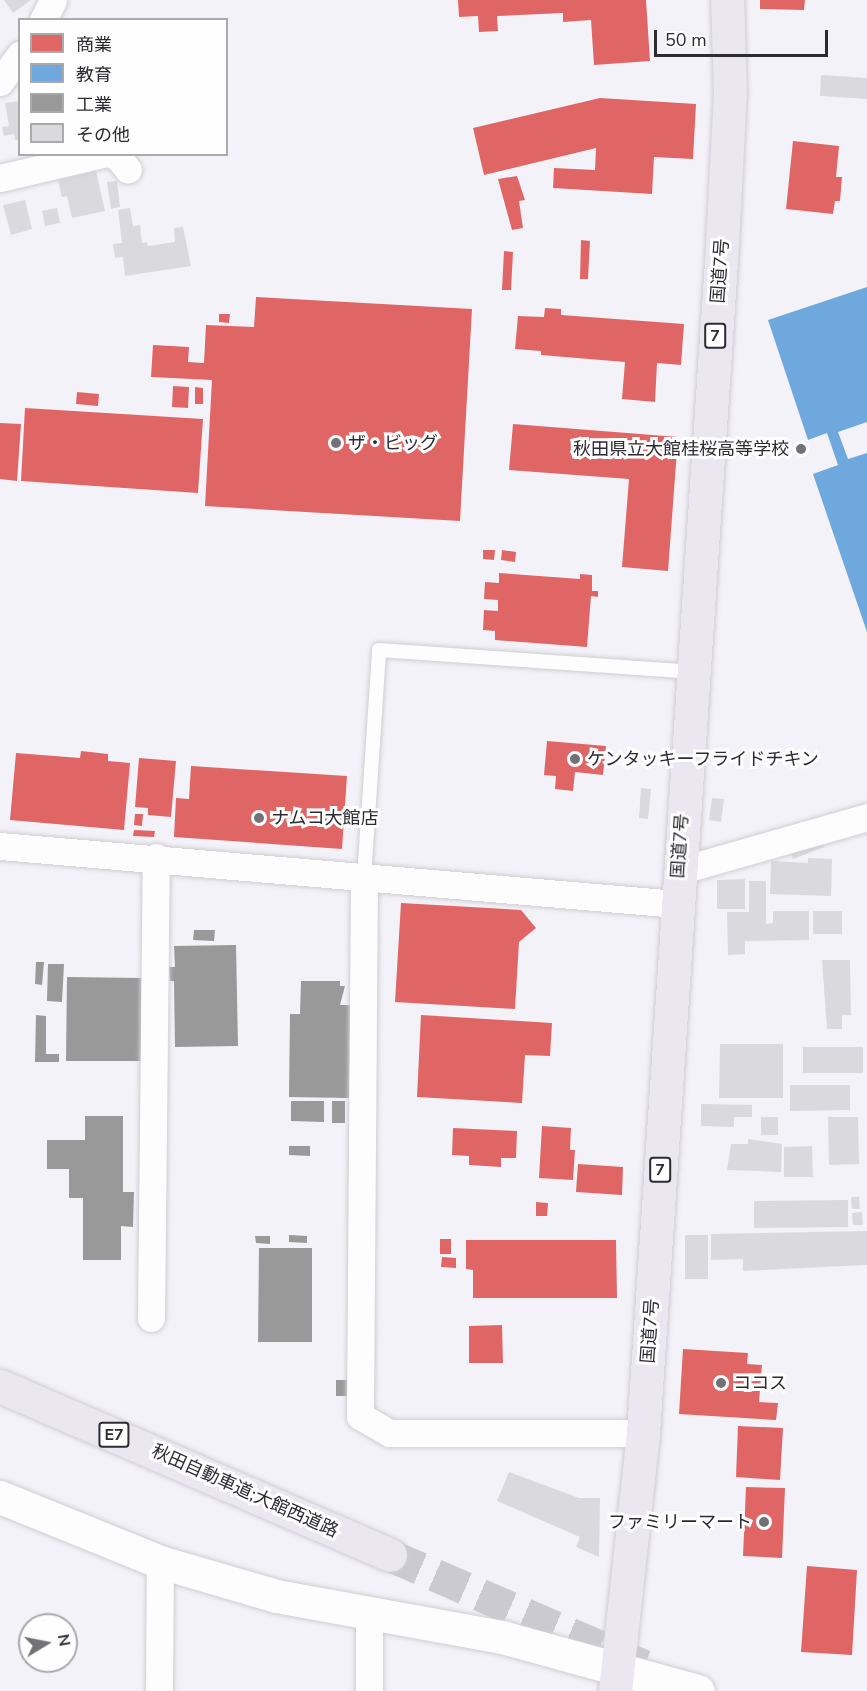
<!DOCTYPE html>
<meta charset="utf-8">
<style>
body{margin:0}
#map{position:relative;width:867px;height:1691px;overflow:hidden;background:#f3f2f9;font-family:"Nunito Sans","Noto Sans JP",sans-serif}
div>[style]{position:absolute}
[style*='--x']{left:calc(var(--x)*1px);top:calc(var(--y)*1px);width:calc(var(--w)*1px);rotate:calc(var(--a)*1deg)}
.shops>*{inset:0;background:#e06666}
.schools>*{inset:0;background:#6fa8dc}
.industry>*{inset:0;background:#999}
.building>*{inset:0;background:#dad9de}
.highway-tunnel>*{height:33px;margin-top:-16.5px;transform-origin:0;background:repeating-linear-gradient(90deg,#cbcad1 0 33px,transparent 0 49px)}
.roads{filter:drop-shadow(0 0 2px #cecdd2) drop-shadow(0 0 2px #cecdd2)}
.lane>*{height:14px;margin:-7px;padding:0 7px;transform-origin:7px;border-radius:7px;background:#fdfdfe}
.street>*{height:27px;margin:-13.5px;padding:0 13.5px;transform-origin:13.5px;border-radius:13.5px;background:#fdfdfe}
.secondary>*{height:33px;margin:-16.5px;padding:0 16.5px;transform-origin:16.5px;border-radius:16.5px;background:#fdfdfe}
.highway>*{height:33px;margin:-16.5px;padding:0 16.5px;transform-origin:16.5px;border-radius:16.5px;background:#eae7f0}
.dots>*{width:16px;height:16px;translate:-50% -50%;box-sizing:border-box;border:3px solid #fefefe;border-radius:50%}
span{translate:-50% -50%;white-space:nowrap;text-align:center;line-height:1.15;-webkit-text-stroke:6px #fefefe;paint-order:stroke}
.shield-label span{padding:2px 4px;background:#fefefe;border:2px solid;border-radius:4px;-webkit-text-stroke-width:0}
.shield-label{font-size:16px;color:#2c2b30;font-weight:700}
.street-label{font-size:18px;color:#2c2b30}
.poi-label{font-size:18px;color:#2c2b30}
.left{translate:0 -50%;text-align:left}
.right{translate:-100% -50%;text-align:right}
.legend{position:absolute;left:18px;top:18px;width:210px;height:138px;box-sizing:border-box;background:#fefefe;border:2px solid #aaaaac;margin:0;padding:8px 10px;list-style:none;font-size:18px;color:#2c2b30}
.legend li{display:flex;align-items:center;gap:12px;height:30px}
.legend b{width:30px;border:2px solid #aaaaac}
.north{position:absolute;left:18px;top:1613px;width:60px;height:60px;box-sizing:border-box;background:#fefefe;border:2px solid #aaaaac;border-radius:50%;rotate:80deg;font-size:16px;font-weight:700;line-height:24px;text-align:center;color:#2c2b30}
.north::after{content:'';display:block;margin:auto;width:21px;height:27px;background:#727176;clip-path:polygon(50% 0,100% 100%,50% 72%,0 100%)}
.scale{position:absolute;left:654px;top:30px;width:174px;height:27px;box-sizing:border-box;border:3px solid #2c2b30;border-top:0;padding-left:8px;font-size:18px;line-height:21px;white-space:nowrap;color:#2c2b30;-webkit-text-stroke:4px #fefefe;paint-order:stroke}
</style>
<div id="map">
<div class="shops">
<i style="clip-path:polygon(458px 0,646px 0,650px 61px,594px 65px,591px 20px,563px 22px,563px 13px,497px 16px,498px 31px,479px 32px,478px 16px,459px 17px)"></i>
<i style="clip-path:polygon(760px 0,805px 0,804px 10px,760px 9px)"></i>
<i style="clip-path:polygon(600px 98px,696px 104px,693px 159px,654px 157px,652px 194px,553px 188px,554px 168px,595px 170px,596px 148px,484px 175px,473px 128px)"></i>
<i style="clip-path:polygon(793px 141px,839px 146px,836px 177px,842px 177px,840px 201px,835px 201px,833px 214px,786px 209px)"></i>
<i style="clip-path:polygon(517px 176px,525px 200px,519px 201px,523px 228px,512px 230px,498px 179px)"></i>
<i style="clip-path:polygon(581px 240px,590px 241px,588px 279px,580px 279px)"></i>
<i style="clip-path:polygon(504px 251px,513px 252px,511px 290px,502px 290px)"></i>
<i style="clip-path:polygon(256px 297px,472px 309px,460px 521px,205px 506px,212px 380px,151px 377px,153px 345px,189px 347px,188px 362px,204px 363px,206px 325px,254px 327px)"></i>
<i style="clip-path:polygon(545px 308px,561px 309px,561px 315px,684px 324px,681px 365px,657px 363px,655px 402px,622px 399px,625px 362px,541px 355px,541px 351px,515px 349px,518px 316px,544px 317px)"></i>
<i style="clip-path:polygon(219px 314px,230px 314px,229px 323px,219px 322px)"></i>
<i style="clip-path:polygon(173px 386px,189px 387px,188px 408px,172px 407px)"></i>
<i style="clip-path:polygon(195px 387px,203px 388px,203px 404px,195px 404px)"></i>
<i style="clip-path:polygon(77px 392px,99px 394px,98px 406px,76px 404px)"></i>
<i style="clip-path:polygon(25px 408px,203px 419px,198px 493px,21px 481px)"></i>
<i style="clip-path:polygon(0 423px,21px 424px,17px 481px,0 479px)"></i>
<i style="clip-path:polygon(513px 424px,678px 437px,668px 571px,622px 567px,629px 479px,509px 470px)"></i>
<i style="clip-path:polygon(483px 550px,495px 550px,494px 560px,483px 559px)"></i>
<i style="clip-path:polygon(502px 550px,516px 552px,515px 562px,501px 560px)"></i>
<i style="clip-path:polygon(499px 573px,580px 579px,580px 574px,592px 575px,592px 591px,598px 591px,598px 597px,591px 596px,587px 647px,495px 640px,495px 631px,483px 630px,484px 610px,498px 611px,498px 600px,484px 599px,485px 582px,499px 583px)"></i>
<i style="clip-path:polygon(547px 741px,606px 746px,603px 775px,575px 772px,573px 791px,555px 789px,556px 776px,544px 775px)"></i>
<i style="clip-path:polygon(81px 751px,108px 754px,108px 761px,130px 763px,124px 830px,10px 820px,16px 753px,80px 758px)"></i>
<i style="clip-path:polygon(139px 758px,176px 761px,171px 817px,148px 815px,148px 808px,135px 807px)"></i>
<i style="clip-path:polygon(191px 766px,347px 776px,342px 849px,174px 837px,176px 798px,189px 799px)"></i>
<i style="clip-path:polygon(135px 814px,143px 814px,142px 826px,134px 825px)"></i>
<i style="clip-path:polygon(134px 830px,155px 831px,154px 837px,133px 836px)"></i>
<i style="clip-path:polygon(401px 903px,521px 910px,536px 928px,519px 942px,515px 1009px,395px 1002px)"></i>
<i style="clip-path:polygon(421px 1015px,552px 1023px,550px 1056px,525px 1055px,522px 1103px,417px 1097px)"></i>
<i style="clip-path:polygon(542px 1126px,571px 1128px,570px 1150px,575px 1150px,573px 1180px,539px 1178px)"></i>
<i style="clip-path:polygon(453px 1128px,517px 1131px,516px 1158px,501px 1158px,501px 1167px,469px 1165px,469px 1156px,452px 1155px)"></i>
<i style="clip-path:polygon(578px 1164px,623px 1167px,622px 1195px,576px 1192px)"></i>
<i style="clip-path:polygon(536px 1202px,548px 1203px,547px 1216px,536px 1216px)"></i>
<i style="clip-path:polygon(440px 1239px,451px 1239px,451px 1254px,440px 1254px)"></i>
<i style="clip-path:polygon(466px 1240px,616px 1240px,617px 1298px,473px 1298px,473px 1270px,466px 1269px)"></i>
<i style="clip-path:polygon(442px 1257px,456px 1258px,456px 1268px,441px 1267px)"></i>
<i style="clip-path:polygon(502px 1325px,503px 1363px,469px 1363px,469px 1326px)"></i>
<i style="clip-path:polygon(683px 1349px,748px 1353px,747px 1364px,762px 1365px,759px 1402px,778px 1403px,776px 1420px,679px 1414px)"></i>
<i style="clip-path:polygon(738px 1426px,783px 1428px,780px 1480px,736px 1477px)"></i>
<i style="clip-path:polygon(746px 1487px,785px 1488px,782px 1558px,743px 1556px)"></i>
<i style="clip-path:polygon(807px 1566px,857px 1570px,852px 1655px,801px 1652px)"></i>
</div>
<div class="schools">
<i style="clip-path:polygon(867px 287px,867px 422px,838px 432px,848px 459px,867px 453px,867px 632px,813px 474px,838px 465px,827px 433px,808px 440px,768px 320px)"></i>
</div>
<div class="industry">
<i style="clip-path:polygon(194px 930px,215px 930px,214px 941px,193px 940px)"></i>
<i style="clip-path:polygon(236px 945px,238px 1046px,175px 1047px,174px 981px,170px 981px,169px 967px,175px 967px,174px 946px)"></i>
<i style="clip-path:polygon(36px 962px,44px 962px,42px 985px,35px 984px)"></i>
<i style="clip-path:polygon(48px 964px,64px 964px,62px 1002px,47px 1001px)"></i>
<i style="clip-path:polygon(67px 977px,141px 978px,141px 1061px,66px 1061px)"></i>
<i style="clip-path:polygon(301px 981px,340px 981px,340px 986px,345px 986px,340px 1005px,351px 1005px,349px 1098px,289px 1097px,290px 1014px,300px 1014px)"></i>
<i style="clip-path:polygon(36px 1015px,46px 1016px,46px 1054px,59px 1054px,59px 1062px,35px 1062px)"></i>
<i style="clip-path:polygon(291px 1101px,324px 1101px,324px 1122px,291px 1121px)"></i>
<i style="clip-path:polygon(332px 1101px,345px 1101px,345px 1123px,332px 1123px)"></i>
<i style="clip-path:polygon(85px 1116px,123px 1116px,123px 1192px,134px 1192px,133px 1227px,121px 1226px,121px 1260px,83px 1260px,83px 1198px,69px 1198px,69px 1169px,47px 1169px,47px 1140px,85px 1140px)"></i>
<i style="clip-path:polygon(289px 1146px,310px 1146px,310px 1156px,289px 1155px)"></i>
<i style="clip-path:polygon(289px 1235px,307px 1236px,307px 1243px,289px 1242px)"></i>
<i style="clip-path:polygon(255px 1236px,270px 1236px,270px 1244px,256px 1243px)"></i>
<i style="clip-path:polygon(259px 1248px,312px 1248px,312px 1342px,258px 1342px)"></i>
<i style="clip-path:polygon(336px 1380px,350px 1380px,350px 1396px,336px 1396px)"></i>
</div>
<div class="building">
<i style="clip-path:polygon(4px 0,31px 0,13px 13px)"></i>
<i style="clip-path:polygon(821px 75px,867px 78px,867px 99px,820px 96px)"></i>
<i style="clip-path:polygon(20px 101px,20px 140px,15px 140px,14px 134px,4px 136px,2px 127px,9px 126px,5px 103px)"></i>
<i style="clip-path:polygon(96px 171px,105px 211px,72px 218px,67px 196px,62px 197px,58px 180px)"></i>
<i style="clip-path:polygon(117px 181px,120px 207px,111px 209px,107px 182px)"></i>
<i style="clip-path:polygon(25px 200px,32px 229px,11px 235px,3px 205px)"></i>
<i style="clip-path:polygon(57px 208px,60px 223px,45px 226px,42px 211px)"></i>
<i style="clip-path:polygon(130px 208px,133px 226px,140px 225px,142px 243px,147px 242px,148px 246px,175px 242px,174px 228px,183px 227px,191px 266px,125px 276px,123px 257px,115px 258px,113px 244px,122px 243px,118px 210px)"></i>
<i style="clip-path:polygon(641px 788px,651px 789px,648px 819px,639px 818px)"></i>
<i style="clip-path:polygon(712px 798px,724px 799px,721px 822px,709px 820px)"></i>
<i style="clip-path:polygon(823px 842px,824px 847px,793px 859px,791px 853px)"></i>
<i style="clip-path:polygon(808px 858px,832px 859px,831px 896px,770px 894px,771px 861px,808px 863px)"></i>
<i style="clip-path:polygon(745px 879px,745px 909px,717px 909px,717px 880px)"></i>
<i style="clip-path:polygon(749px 881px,766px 881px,766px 924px,773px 923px,773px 911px,809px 911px,809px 940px,745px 941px,745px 954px,728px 955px,727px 912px,749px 912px)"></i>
<i style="clip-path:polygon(813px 911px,842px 911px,842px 934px,813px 934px)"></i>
<i style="clip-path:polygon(822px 960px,850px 960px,851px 1015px,842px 1015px,842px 1029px,827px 1029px)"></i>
<i style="clip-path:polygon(720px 1044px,783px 1044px,783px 1098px,719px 1098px)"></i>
<i style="clip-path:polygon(803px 1047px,863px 1047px,863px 1073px,803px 1073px)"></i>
<i style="clip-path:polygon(790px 1085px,850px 1085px,850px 1110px,790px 1111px)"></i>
<i style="clip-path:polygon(701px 1104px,752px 1105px,752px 1117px,734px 1117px,734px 1127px,701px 1126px)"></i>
<i style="clip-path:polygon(761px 1117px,778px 1117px,778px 1135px,761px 1135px)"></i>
<i style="clip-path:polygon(828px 1117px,858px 1117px,859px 1164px,829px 1165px)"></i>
<i style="clip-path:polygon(748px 1139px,782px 1144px,781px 1172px,727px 1170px,731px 1144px,748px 1144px)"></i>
<i style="clip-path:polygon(812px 1146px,813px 1177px,784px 1177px,784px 1147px)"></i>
<i style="clip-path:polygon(851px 1197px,859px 1197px,860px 1209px,852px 1209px)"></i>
<i style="clip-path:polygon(848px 1200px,848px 1227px,754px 1228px,754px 1201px)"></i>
<i style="clip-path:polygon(862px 1212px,863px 1225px,853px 1225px,852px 1213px)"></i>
<i style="clip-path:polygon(867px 1231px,867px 1265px,743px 1271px,743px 1259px,711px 1260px,711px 1234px)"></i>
<i style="clip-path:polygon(685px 1235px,708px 1235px,708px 1279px,685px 1279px)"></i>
<i style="clip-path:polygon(509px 1472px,579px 1498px,600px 1498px,599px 1557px,576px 1547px,580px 1537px,497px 1501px)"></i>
</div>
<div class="highway-tunnel">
<i style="--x:390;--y:1555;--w:277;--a:23.6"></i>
</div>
<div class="roads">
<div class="lane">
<i style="--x:364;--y:878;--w:228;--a:-86.2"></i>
<i style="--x:379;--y:650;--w:313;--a:4"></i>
</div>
<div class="street">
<i style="--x:43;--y:20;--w:22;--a:-63"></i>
<i style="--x:0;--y:82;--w:34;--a:-54"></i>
<i style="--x:111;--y:154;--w:8;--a:23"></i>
<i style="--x:118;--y:157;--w:16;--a:52"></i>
<i style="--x:0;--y:178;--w:106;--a:-13.1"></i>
<i style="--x:0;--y:846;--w:678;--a:4.9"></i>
<i style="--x:678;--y:871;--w:197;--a:-15.9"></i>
<i style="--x:364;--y:878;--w:538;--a:90.43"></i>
<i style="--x:360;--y:1416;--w:34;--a:30"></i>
<i style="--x:389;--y:1433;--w:254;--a:0"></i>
<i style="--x:151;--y:1318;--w:461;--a:-89.4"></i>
<i style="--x:369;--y:1612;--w:79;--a:90"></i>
<i style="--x:159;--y:1691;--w:129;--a:-89.6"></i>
</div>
<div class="secondary">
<i style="--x:0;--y:1497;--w:173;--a:22.1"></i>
<i style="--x:160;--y:1562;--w:121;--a:16.3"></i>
<i style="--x:276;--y:1596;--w:230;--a:10.3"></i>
<i style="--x:502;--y:1637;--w:203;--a:15.4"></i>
</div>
<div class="highway">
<i style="--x:0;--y:1386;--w:425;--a:23.4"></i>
<i style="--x:615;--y:1691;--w:260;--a:-83.8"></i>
<i style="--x:643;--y:1433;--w:1173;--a:-86.19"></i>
<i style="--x:721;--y:263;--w:170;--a:-87"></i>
<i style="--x:730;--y:93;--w:93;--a:-91.8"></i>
</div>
</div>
<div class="dots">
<i style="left:336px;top:443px;background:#727176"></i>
<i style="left:801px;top:449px;background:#727176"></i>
<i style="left:575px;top:759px;background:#727176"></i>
<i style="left:259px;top:818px;background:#727176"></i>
<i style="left:721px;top:1383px;background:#727176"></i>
<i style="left:764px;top:1522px;background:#727176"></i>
</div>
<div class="shield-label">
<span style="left:715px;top:336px">7</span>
<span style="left:660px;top:1170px">7</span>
<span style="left:114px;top:1435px">E7</span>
</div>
<div class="street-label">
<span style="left:720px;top:271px;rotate:-86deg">国道7号</span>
<span style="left:680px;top:846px;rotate:-86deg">国道7号</span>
<span style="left:650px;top:1331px;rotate:-86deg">国道7号</span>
<span style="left:245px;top:1491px;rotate:24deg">秋田自動車道;大館西道路</span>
</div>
<div class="poi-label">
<span class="left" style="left:348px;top:443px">ザ・ビッグ</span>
<span class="right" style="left:789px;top:449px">秋田県立大館桂桜高等学校</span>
<span class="left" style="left:587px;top:759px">ケンタッキーフライドチキン</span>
<span class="left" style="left:271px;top:818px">ナムコ大館店</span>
<span class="left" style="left:733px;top:1383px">ココス</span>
<span class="right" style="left:752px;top:1522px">ファミリーマート</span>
</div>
<ul class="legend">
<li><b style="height:16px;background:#e06666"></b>商業</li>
<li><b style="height:16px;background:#6fa8dc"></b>教育</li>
<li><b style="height:16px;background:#999"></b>工業</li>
<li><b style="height:16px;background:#dad9de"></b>その他</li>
</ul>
<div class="north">N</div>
<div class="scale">50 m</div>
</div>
